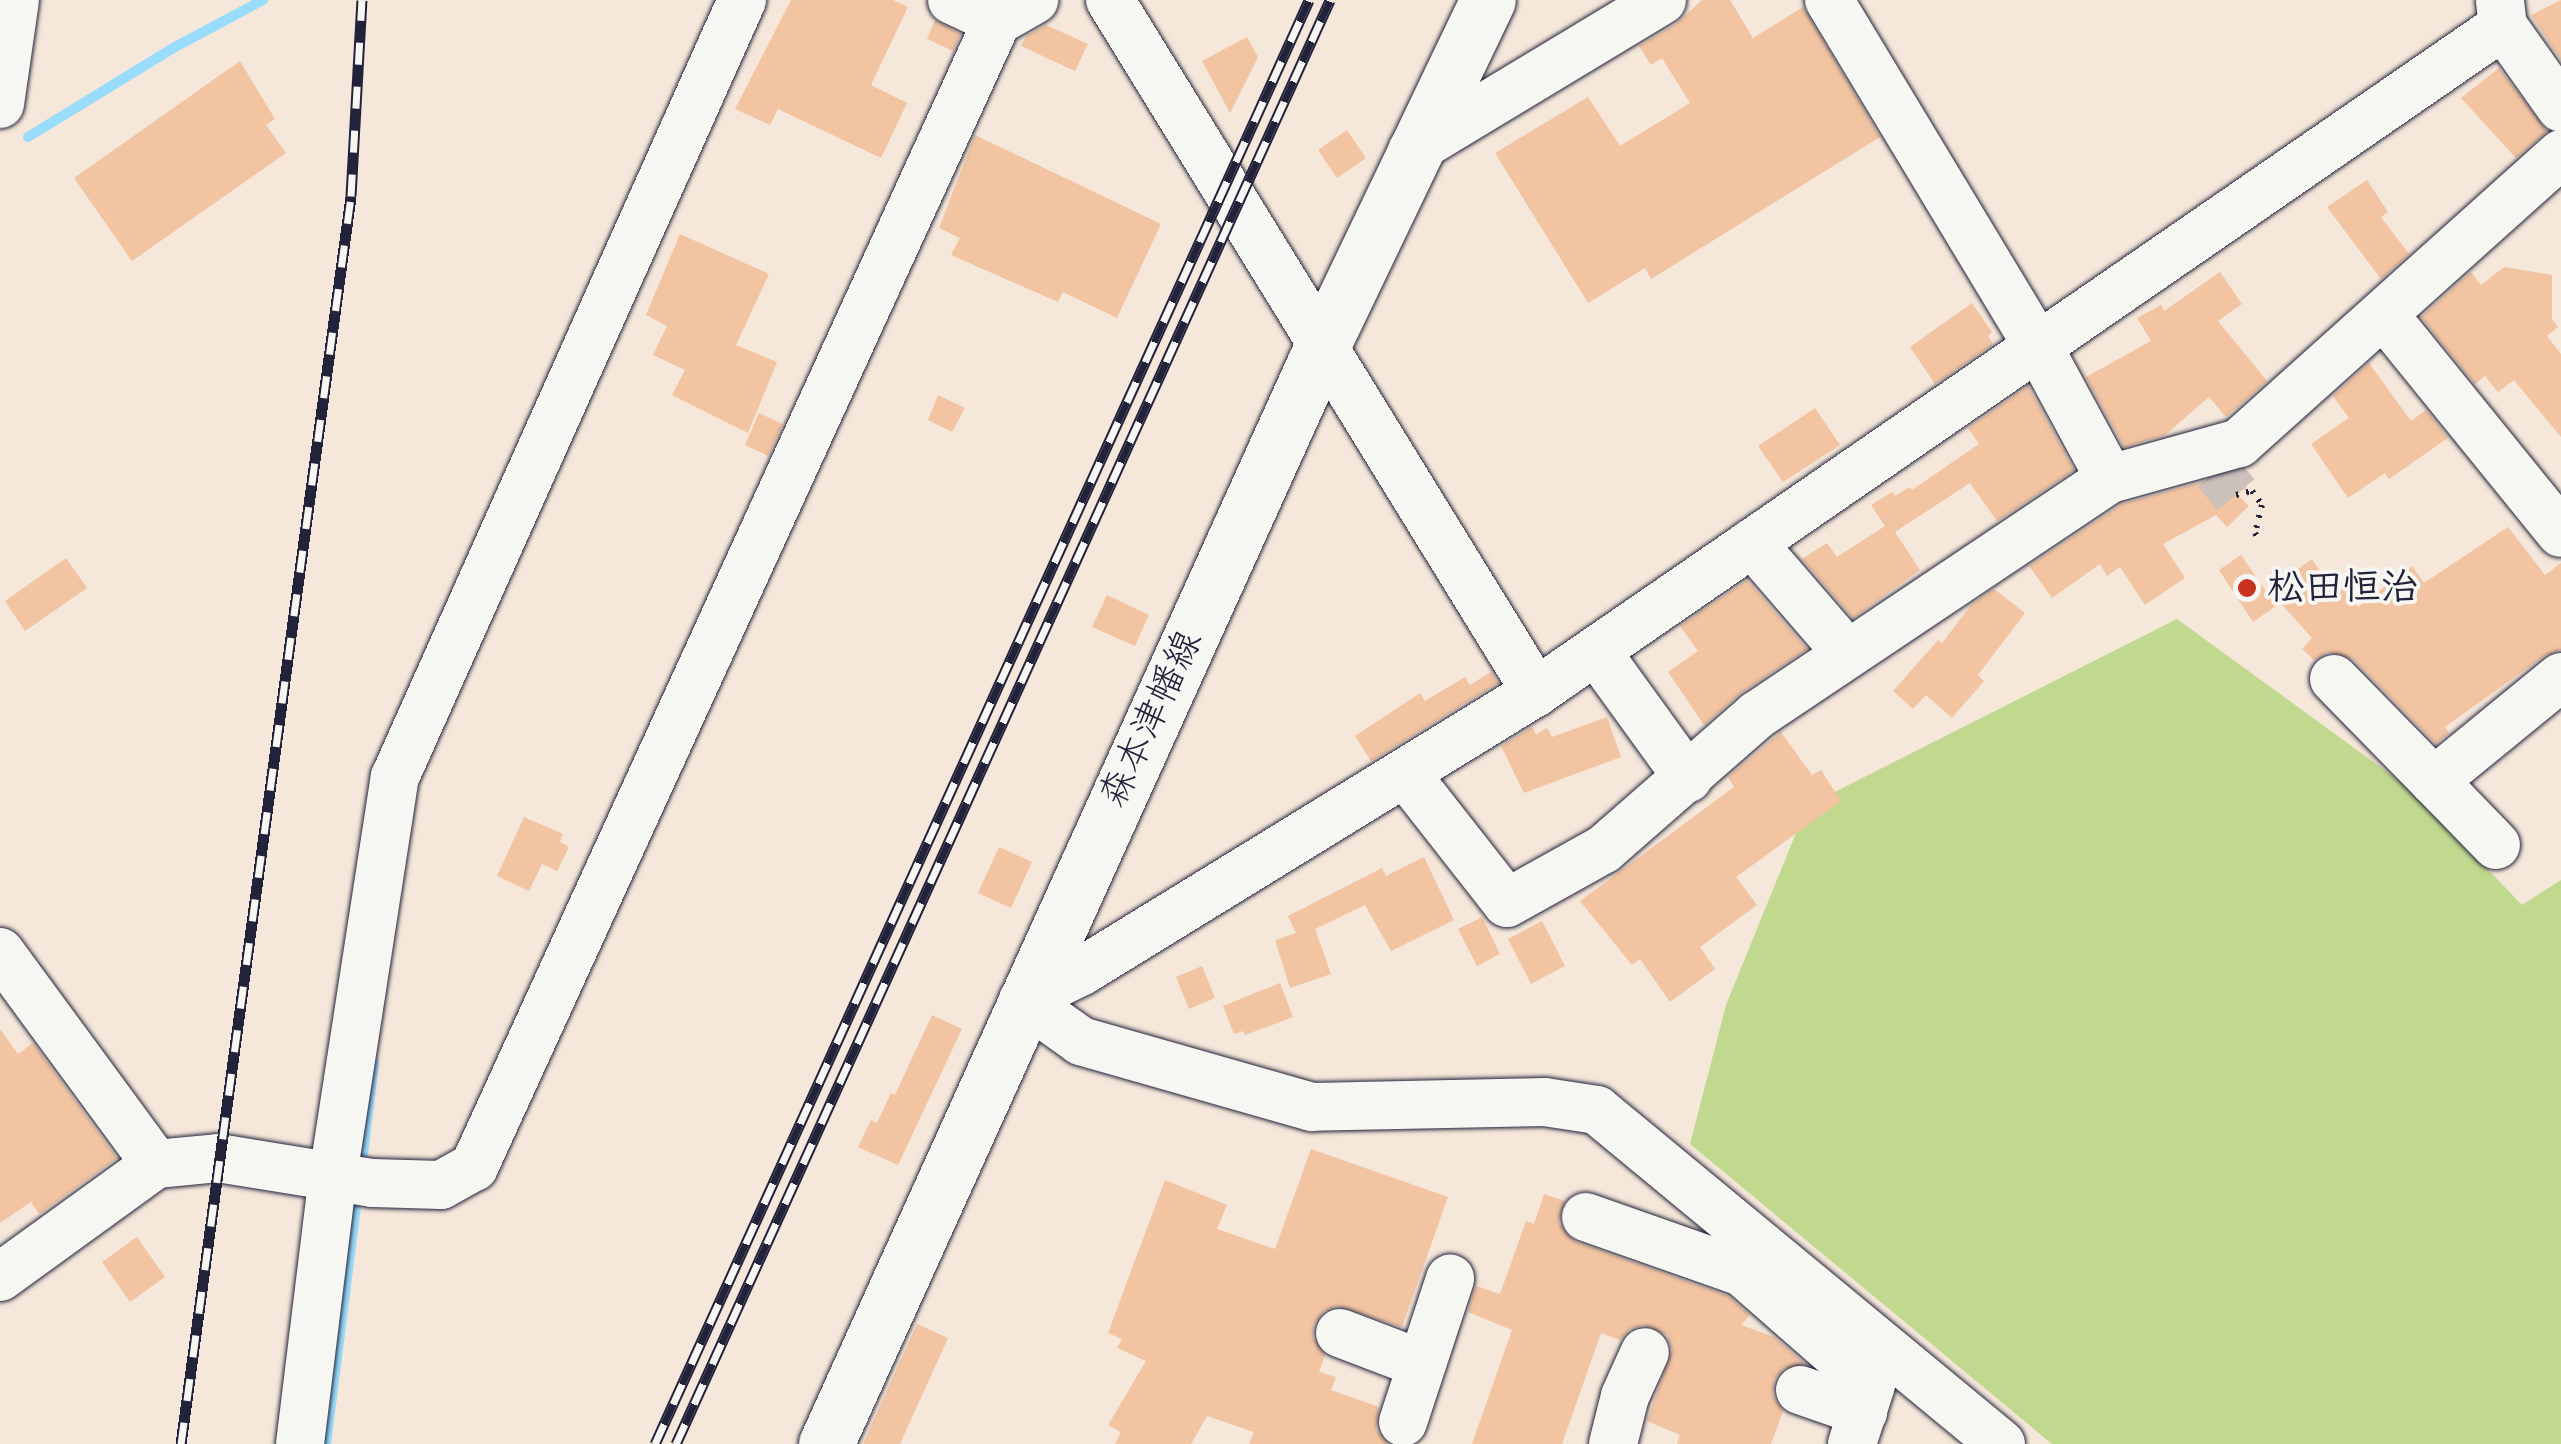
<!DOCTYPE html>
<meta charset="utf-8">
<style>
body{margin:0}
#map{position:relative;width:2561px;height:1444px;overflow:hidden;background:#f5e7da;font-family:"Comic Neue","Klee One",sans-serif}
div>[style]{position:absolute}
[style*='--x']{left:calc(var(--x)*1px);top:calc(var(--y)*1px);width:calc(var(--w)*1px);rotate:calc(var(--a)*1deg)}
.green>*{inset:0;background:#c1d88f}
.stream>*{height:10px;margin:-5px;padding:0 5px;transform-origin:5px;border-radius:5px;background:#99dcfb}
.building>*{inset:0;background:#f2c4a2}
.minor-tunnel>*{height:48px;margin-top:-24px;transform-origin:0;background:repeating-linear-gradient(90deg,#cbc0ba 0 48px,transparent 0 72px)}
.path>*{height:6px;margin-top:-3px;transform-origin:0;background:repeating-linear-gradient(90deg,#22223b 0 2.5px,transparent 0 10.5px)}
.roads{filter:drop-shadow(0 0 2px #22223b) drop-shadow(0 0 2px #22223b)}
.minor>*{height:48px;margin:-24px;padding:0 24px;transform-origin:24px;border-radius:24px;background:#f6f6f2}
.major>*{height:55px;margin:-27.5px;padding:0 27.5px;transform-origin:27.5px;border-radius:27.5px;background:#f6f6f2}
.rail>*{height:11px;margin-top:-5.5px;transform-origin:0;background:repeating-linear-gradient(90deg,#f6f6f2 0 22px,#22223b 0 44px);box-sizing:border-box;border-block:2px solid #22223b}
.dots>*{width:28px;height:28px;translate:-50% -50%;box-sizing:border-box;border:5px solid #f6f6f2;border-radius:50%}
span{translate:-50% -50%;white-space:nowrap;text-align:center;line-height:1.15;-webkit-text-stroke:8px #f6f6f2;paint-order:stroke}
.poi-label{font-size:38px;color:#22223b;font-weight:700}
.left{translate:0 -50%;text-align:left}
.street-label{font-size:38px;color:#22223b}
</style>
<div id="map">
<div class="green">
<i style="clip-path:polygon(2177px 619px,2412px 790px,2522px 905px,2561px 880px,2561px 1444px,2052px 1444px,1690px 1144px,1726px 1005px,1807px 806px)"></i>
</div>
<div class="stream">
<i style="--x:28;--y:137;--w:172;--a:-31.5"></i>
<i style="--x:175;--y:47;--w:100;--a:-28.1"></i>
<i style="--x:361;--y:1170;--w:108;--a:-83.1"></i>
<i style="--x:326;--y:1444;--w:254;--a:-82.8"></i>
</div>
<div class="building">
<i style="clip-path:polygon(791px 0,893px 0,908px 7px,871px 85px,907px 103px,881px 158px,778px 109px,770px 125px,735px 109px)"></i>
<i style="clip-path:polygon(1702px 0,1730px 0,1753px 38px,1803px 7px,1880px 137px,1651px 279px,1645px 268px,1588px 303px,1495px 153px,1588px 97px,1620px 146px,1690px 103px,1662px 58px,1651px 65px,1639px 46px,1676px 24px)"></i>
<i style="clip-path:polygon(2561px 0,2561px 60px,2531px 15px)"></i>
<i style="clip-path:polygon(935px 20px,961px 34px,953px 51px,927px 39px)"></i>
<i style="clip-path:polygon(1046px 25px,1088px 44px,1075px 71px,1021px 46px,1026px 36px)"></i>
<i style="clip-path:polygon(1247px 37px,1258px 57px,1230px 113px,1202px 61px)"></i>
<i style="clip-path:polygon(240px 61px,275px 119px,266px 125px,286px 153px,132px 261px,74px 178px)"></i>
<i style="clip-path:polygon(2499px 68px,2547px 131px,2516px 158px,2461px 98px)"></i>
<i style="clip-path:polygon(1347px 130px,1366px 158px,1337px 178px,1318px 150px)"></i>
<i style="clip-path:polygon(975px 135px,1161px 224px,1117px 318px,1063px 292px,1058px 302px,951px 255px,960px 238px,939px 228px)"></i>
<i style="clip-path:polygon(2367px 180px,2388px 212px,2381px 217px,2409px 254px,2381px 279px,2327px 207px)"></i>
<i style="clip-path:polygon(680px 234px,769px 274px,736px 345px,777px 362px,748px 433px,672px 395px,685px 370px,653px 355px,667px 326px,646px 315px)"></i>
<i style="clip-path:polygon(2504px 267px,2552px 275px,2552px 319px,2558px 327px,2547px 336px,2561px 354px,2561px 437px,2514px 380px,2498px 392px,2485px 376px,2475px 384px,2421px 317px,2471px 272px,2481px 285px)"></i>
<i style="clip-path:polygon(2220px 272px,2242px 304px,2218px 321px,2267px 381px,2226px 417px,2209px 397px,2165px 435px,2124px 447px,2086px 377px,2151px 341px,2137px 318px,2161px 305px,2164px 311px)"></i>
<i style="clip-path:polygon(1972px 303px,1992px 332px,1988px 336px,1993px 344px,1935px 384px,1910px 347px)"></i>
<i style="clip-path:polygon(2369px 363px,2411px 421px,2426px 410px,2448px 438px,2389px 479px,2385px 473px,2348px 498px,2311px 444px,2349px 418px,2333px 396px)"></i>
<i style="clip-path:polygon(2028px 386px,2074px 470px,1997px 521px,1970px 483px,1895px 532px,1920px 570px,1853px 618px,1802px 559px,1827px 543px,1837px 557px,1885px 526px,1871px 505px,1892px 492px,1895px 496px,1910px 487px,1912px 490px,1979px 444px,1968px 428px)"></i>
<i style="clip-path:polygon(938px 395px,965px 408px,952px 432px,928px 420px)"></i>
<i style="clip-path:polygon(1815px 408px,1840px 445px,1783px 482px,1758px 446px)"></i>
<i style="clip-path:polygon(759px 413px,783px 424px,768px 456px,745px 445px)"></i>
<i style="clip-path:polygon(2235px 473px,2247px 487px,2237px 494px,2249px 506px,2227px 527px,2216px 515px,2163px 544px,2185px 578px,2145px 605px,2120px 567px,2107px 576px,2100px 564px,2052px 598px,2029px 566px,2122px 504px)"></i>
<i style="clip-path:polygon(2508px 527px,2545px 575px,2561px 563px,2561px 650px,2544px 656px,2445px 727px,2449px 733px,2436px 744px,2353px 659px,2328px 652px,2314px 660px,2302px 649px,2312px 638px,2269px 590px,2312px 559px,2329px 585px,2339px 578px,2358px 607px,2412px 566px,2424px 583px)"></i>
<i style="clip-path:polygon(2241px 555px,2276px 606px,2253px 622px,2219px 570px)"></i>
<i style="clip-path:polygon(66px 558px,87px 588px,25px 631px,5px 601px)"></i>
<i style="clip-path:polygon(1747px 580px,1807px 649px,1742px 692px,1704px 725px,1668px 672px,1698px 651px,1680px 626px)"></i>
<i style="clip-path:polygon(1994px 589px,2025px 613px,1978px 675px,1984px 681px,1952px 718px,1926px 695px,1913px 709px,1893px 691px,1938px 640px,1942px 643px,1971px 605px)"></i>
<i style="clip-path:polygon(1107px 595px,1149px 615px,1135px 646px,1092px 627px)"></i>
<i style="clip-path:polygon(1491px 672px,1498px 683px,1371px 761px,1355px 736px,1420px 693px,1425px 701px,1465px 677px,1473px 691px,1470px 685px)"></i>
<i style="clip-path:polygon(1607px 717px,1621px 757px,1524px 793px,1501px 746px,1532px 727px,1536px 734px,1547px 728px,1552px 737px)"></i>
<i style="clip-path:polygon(1781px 732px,1812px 775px,1821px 770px,1841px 801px,1736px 877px,1757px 905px,1700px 947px,1715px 969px,1670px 1002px,1640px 959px,1632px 965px,1580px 901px,1734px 787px,1728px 777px)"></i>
<i style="clip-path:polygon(524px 817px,563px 834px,560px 842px,569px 847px,557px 871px,542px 864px,529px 891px,497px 876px)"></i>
<i style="clip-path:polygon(999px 847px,1032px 862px,1011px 908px,978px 893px)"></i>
<i style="clip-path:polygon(1424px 857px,1454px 920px,1391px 951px,1365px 905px,1315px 929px,1331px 974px,1290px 988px,1275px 940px,1296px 933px,1288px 916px,1382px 868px,1386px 876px)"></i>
<i style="clip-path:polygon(1482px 917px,1500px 954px,1477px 966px,1458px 929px)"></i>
<i style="clip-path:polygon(1542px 921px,1565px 966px,1531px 984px,1508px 939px)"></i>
<i style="clip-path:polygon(1202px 966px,1215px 998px,1189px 1009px,1176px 977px)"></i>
<i style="clip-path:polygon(1280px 983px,1293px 1017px,1245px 1035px,1243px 1031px,1234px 1034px,1223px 1006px)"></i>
<i style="clip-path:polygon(932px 1015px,962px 1029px,898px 1165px,858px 1147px,871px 1120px,877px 1123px,891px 1093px,895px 1095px)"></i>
<i style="clip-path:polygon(0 1029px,18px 1054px,33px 1043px,117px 1158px,39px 1214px,31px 1202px,0 1223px)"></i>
<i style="clip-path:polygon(1311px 1149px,1448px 1197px,1402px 1327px,1337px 1306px,1324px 1311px,1314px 1324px,1313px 1338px,1325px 1355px,1319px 1372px,1336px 1377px,1331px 1390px,1379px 1407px,1376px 1429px,1388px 1444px,1249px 1444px,1254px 1432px,1207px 1416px,1191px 1444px,1115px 1444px,1121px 1432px,1108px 1425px,1146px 1361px,1117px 1348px,1122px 1339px,1108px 1333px,1165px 1180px,1227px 1205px,1217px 1229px,1275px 1249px)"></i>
<i style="clip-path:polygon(1544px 1194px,1565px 1201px,1559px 1223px,1576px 1242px,1728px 1296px,1750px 1315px,1741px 1325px,1774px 1337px,1805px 1364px,1783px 1369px,1774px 1380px,1773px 1396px,1783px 1411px,1771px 1444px,1677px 1444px,1680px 1435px,1647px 1421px,1672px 1350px,1667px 1335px,1643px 1325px,1630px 1329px,1620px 1340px,1601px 1333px,1562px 1444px,1472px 1444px,1512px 1330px,1468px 1312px,1476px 1286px,1500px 1294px,1526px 1221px,1534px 1224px)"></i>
<i style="clip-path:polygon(137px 1237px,165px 1277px,130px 1302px,102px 1262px)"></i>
<i style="clip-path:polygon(917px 1324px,948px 1338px,900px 1444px,863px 1444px)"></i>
</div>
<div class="minor-tunnel">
<i style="--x:2216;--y:471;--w:31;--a:50"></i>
</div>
<div class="path">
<i style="--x:2236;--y:495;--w:16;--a:-14"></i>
<i style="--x:2252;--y:491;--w:17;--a:54"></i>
<i style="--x:2262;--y:505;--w:29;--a:104"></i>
<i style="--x:2255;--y:533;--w:8;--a:60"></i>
</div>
<div class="roads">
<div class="minor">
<i style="--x:952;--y:0;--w:50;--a:25"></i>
<i style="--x:1110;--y:0;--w:813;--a:58.38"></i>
<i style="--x:1829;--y:0;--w:404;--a:58.9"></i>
<i style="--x:2038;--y:346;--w:151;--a:61.6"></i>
<i style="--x:2503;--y:26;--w:100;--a:54.7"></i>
<i style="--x:0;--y:104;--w:105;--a:-81.8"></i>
<i style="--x:1412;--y:151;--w:292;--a:-31.1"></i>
<i style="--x:2385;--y:316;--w:279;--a:51"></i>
<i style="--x:1752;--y:543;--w:145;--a:49.2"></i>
<i style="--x:1596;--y:651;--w:157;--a:54.1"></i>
<i style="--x:2334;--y:679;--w:143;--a:45.6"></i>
<i style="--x:2434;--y:781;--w:164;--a:-39.3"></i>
<i style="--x:1405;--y:773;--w:165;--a:51.9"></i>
<i style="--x:1507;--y:903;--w:111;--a:-29.1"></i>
<i style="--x:1604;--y:849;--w:203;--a:-41.2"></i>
<i style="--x:1757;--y:715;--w:425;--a:-33.8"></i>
<i style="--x:2110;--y:479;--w:134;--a:-15.6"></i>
<i style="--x:2239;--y:443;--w:433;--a:-41.9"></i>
<i style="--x:2434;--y:781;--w:89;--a:45.9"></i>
<i style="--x:0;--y:952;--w:263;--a:53.7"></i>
<i style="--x:1586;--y:1217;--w:165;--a:19.4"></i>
<i style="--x:1742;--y:1272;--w:171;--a:41.2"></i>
<i style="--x:1871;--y:1385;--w:62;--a:107.9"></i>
<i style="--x:0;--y:1277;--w:193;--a:-35.9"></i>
<i style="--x:156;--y:1164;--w:62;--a:-5.5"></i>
<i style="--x:218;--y:1158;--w:157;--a:9.2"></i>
<i style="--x:373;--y:1183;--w:68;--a:1.7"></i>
<i style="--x:441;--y:1185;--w:38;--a:-29"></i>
<i style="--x:474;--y:1167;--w:1260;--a:-65.47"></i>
<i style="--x:997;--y:21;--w:43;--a:-29.6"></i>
<i style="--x:1340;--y:1333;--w:87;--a:20.9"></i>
<i style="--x:1800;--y:1390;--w:67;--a:19.2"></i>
<i style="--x:1403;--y:1422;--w:151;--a:-71.8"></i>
<i style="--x:300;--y:1444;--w:270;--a:-83"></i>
<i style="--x:333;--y:1176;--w:404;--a:-81.2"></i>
<i style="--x:395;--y:777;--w:851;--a:-65.93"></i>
<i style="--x:1613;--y:1444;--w:49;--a:-76"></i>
<i style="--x:1625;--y:1396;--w:48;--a:-65.6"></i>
<i style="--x:2001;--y:1444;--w:524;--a:-140.42"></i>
<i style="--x:1597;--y:1110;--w:53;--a:-171.3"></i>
<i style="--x:1545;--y:1102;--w:233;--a:178.8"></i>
<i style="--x:1312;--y:1107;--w:240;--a:-164.1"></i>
<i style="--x:1081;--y:1041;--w:71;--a:-144.7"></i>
<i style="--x:1023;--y:1000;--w:66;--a:-26.2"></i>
<i style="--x:1082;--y:971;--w:533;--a:-31.57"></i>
<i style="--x:1536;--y:692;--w:1174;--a:-34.56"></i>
<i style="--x:2503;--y:26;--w:26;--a:-97"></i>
</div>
<div class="major">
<i style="--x:826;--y:1444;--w:1209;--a:-65.68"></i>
<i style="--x:1324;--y:342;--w:379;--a:-64.4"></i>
</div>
</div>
<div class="rail">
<i style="--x:181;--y:1444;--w:1260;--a:-82.24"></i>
<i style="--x:351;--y:196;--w:196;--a:-86.8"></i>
<i style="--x:655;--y:1444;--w:1585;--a:-65.63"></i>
<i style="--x:676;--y:1444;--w:1585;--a:-65.63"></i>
</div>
<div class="dots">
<i style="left:2247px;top:588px;background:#c8321e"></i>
</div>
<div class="poi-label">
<span class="left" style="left:2267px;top:588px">松田恒治</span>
</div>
<div class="street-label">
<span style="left:1151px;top:719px;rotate:-65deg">森本津幡線</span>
</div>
</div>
